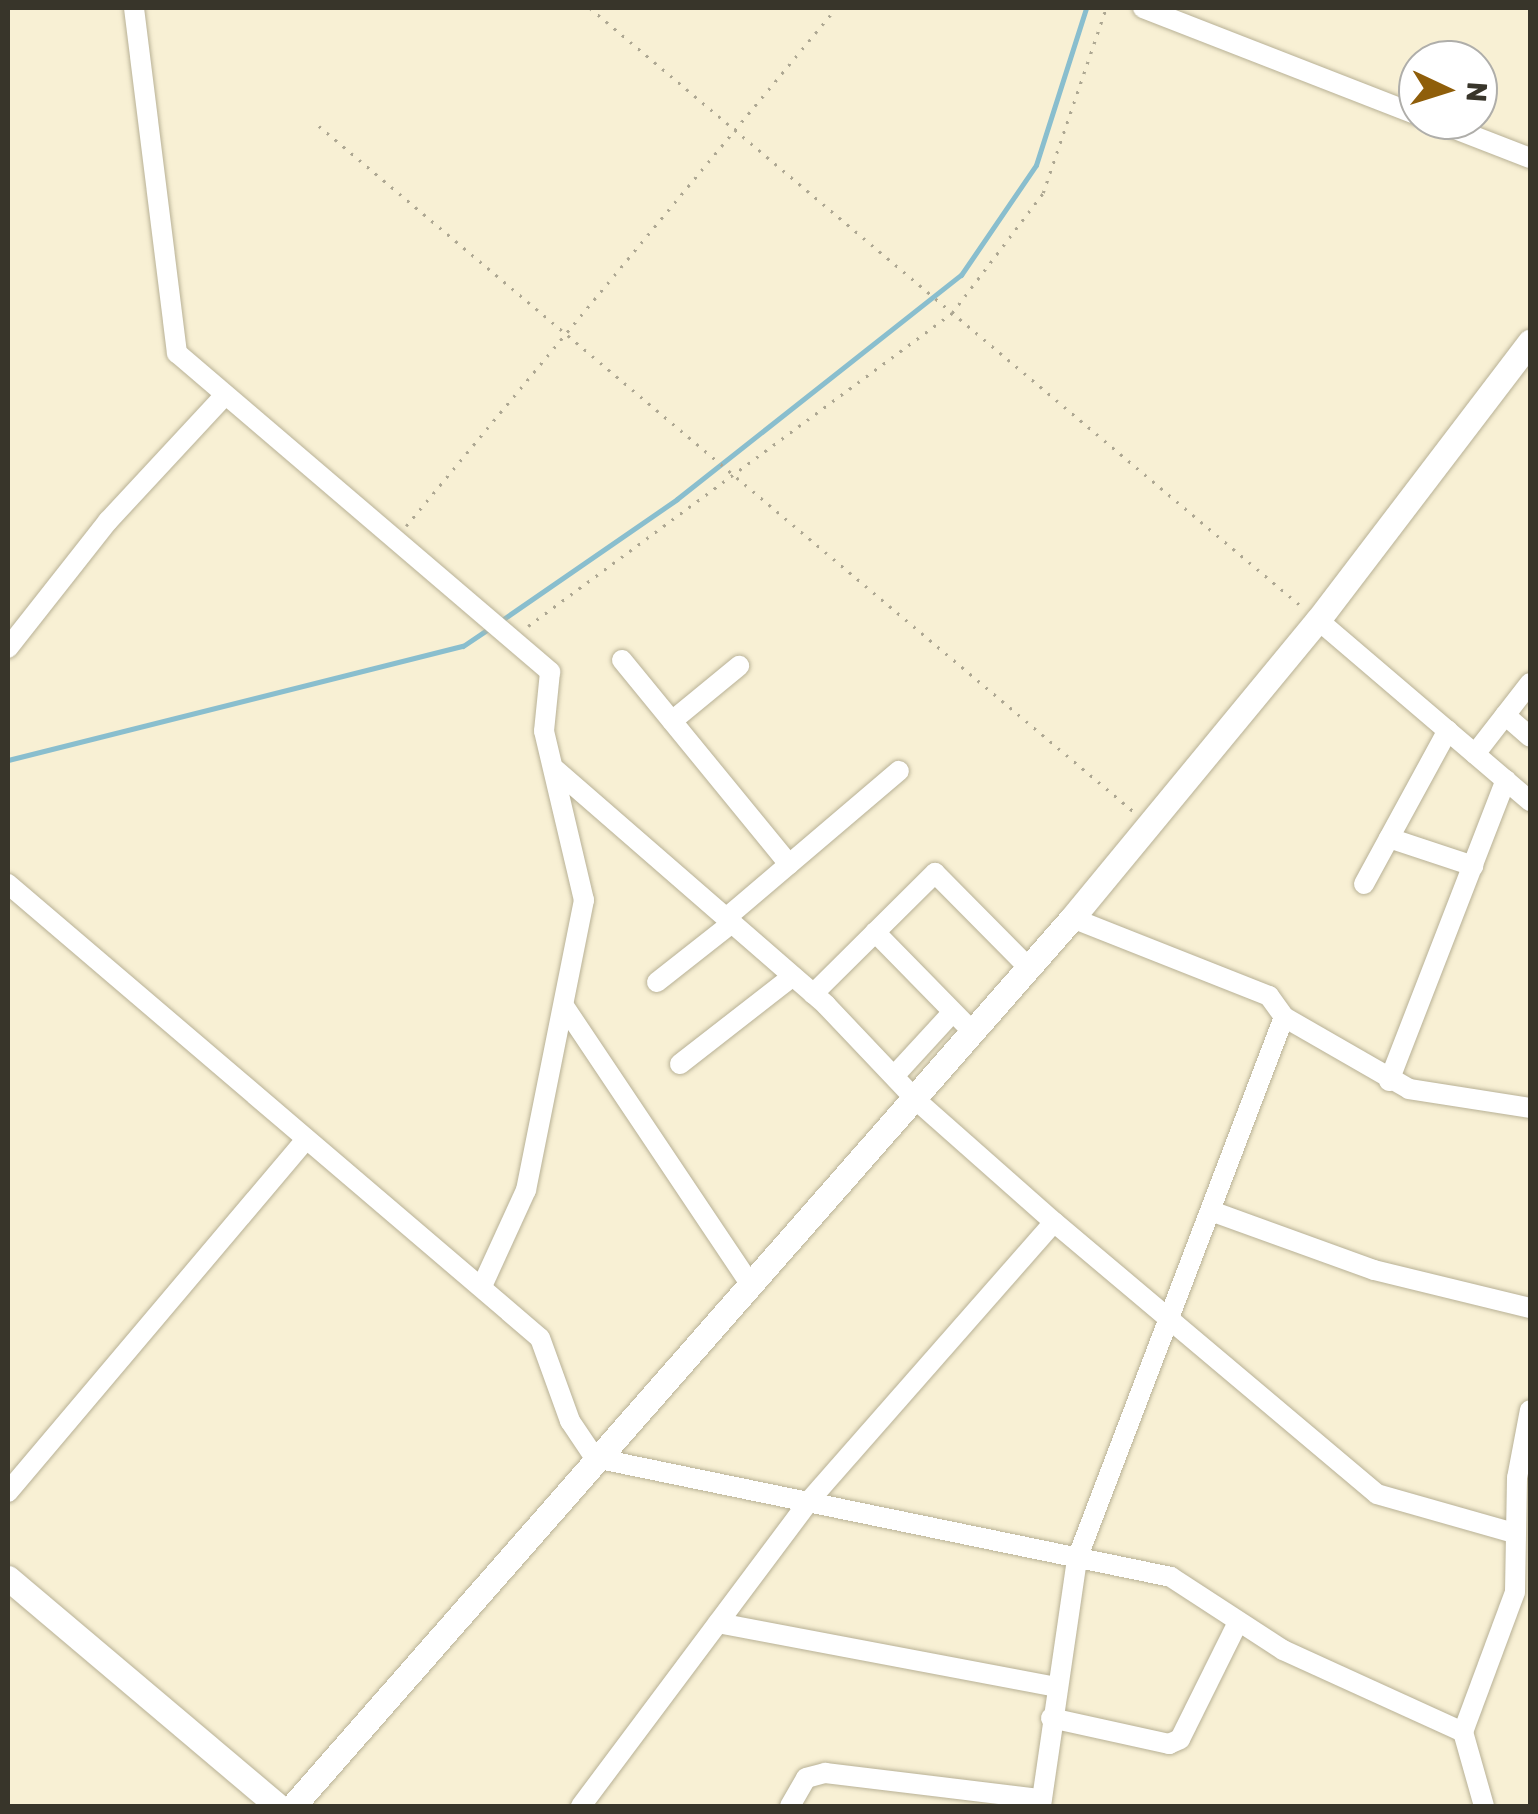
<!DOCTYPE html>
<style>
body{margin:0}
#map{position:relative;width:1538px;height:1814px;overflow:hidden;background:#f8f0d4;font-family:Rubik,sans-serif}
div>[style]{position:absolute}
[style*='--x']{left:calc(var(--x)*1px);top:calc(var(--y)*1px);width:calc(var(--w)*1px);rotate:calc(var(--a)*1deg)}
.stream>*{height:5px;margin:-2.5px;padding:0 2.5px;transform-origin:2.5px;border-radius:2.5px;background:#89bece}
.path>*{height:2.5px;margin-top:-1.25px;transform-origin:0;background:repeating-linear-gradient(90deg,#ada792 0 2.5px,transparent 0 10.5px)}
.roads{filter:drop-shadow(0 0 2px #b8b196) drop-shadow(0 0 2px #b8b196)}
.minor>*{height:20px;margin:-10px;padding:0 10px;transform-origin:10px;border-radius:10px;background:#fff}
.tertiary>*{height:25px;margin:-12.5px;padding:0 12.5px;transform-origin:12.5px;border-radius:12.5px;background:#fff}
span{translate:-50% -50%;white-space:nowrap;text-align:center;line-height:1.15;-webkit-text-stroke:8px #fff;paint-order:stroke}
.frame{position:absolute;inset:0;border:10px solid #38352a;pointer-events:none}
.north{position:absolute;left:1398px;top:40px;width:100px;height:100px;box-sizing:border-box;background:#fff;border:2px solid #afaeaa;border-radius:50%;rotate:94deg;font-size:28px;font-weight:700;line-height:40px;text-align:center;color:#38352a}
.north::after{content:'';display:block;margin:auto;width:35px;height:45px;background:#8f5e0a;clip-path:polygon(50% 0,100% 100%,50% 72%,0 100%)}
</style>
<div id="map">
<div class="stream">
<i style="--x:499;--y:622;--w:216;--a:-34.6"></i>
<i style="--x:677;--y:499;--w:362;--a:-38.3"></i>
<i style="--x:961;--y:275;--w:133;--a:-55.7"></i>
<i style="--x:1036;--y:165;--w:165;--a:-72.3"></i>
<i style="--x:8;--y:760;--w:469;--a:-14.1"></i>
<i style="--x:463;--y:646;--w:32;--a:-34"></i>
</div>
<div class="path">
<i style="--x:590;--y:8;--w:928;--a:40.06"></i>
<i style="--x:319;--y:126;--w:1064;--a:40.08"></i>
<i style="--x:406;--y:526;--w:673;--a:-50.3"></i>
<i style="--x:528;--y:626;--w:527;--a:-36.44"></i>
<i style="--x:952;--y:313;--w:151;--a:-52.8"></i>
<i style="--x:1043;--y:193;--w:195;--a:-71.2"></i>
</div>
<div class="roads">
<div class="minor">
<i style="--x:134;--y:8;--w:348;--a:82.9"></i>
<i style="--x:177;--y:353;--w:491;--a:40.5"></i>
<i style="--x:550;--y:672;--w:59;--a:95.8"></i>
<i style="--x:544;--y:731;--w:174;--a:76.7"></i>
<i style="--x:584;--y:900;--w:296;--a:101.3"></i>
<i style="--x:526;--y:1190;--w:106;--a:114.6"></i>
<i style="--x:1143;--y:8;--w:295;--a:21.3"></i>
<i style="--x:1432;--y:120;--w:105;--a:21.2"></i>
<i style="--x:1318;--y:620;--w:279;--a:40.5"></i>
<i style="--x:8;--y:648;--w:162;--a:-51.8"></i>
<i style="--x:108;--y:521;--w:172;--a:-47.1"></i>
<i style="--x:622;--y:660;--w:264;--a:50.7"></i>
<i style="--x:1505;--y:715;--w:33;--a:41"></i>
<i style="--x:672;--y:721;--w:87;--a:-39.4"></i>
<i style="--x:1475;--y:754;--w:90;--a:-52.2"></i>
<i style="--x:556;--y:770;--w:358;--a:41"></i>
<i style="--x:826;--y:1005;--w:131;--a:46.5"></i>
<i style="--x:916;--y:1100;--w:184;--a:41.5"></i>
<i style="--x:1054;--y:1222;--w:422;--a:40.1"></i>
<i style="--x:1377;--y:1494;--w:142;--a:15.9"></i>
<i style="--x:1389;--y:838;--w:89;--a:18.4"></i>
<i style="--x:8;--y:884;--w:699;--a:40.48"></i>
<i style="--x:540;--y:1338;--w:88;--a:70.1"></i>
<i style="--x:570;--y:1421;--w:45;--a:56"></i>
<i style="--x:595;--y:1458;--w:588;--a:11.67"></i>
<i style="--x:1171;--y:1577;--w:134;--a:33.1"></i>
<i style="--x:1283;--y:1650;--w:198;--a:24.5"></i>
<i style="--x:1364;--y:884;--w:175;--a:-61.4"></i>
<i style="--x:726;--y:918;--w:227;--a:-40.4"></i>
<i style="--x:1072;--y:918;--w:212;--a:21.6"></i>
<i style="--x:1269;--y:996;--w:26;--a:54"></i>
<i style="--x:1284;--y:1017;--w:144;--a:29.9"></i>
<i style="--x:1409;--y:1089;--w:122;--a:8.9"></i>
<i style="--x:875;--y:932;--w:140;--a:45.6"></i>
<i style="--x:657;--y:982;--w:95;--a:-38.2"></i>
<i style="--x:813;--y:994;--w:172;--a:-44.8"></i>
<i style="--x:935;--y:873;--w:134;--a:45.3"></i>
<i style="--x:564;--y:1006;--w:331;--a:56.2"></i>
<i style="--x:680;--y:1064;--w:143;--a:-37.9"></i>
<i style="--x:894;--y:1076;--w:86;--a:-47.4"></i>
<i style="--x:1389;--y:1081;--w:323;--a:-68.8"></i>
<i style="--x:1211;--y:1211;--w:173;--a:19.9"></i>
<i style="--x:1374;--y:1270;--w:161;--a:13.7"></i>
<i style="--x:8;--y:1492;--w:462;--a:-49.8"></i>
<i style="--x:718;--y:1623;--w:344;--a:10.7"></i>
<i style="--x:1051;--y:1718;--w:121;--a:12.4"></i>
<i style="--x:1169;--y:1744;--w:12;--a:-24"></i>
<i style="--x:1180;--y:1739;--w:128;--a:-63.6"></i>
<i style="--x:581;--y:1806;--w:381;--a:-53.2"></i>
<i style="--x:809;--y:1501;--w:371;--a:-48.7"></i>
<i style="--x:790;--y:1806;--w:32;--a:-60"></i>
<i style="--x:806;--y:1778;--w:20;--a:-15"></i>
<i style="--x:825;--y:1773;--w:218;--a:6.9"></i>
<i style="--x:1041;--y:1806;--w:250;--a:-81.7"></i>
<i style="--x:1077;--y:1559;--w:580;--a:-69.1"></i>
<i style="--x:1484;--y:1806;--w:77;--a:-105.8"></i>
<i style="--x:1463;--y:1732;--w:149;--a:-69.6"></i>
<i style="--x:1515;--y:1592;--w:114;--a:-89"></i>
<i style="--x:1517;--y:1478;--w:69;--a:-79.2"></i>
</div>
<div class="tertiary">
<i style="--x:8;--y:1578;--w:353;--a:40.2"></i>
<i style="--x:293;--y:1806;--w:1181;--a:-48.74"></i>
<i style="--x:1072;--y:918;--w:386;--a:-50.5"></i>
<i style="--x:1318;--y:620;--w:350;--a:-52.7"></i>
</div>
</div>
<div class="frame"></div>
<div class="north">N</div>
</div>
